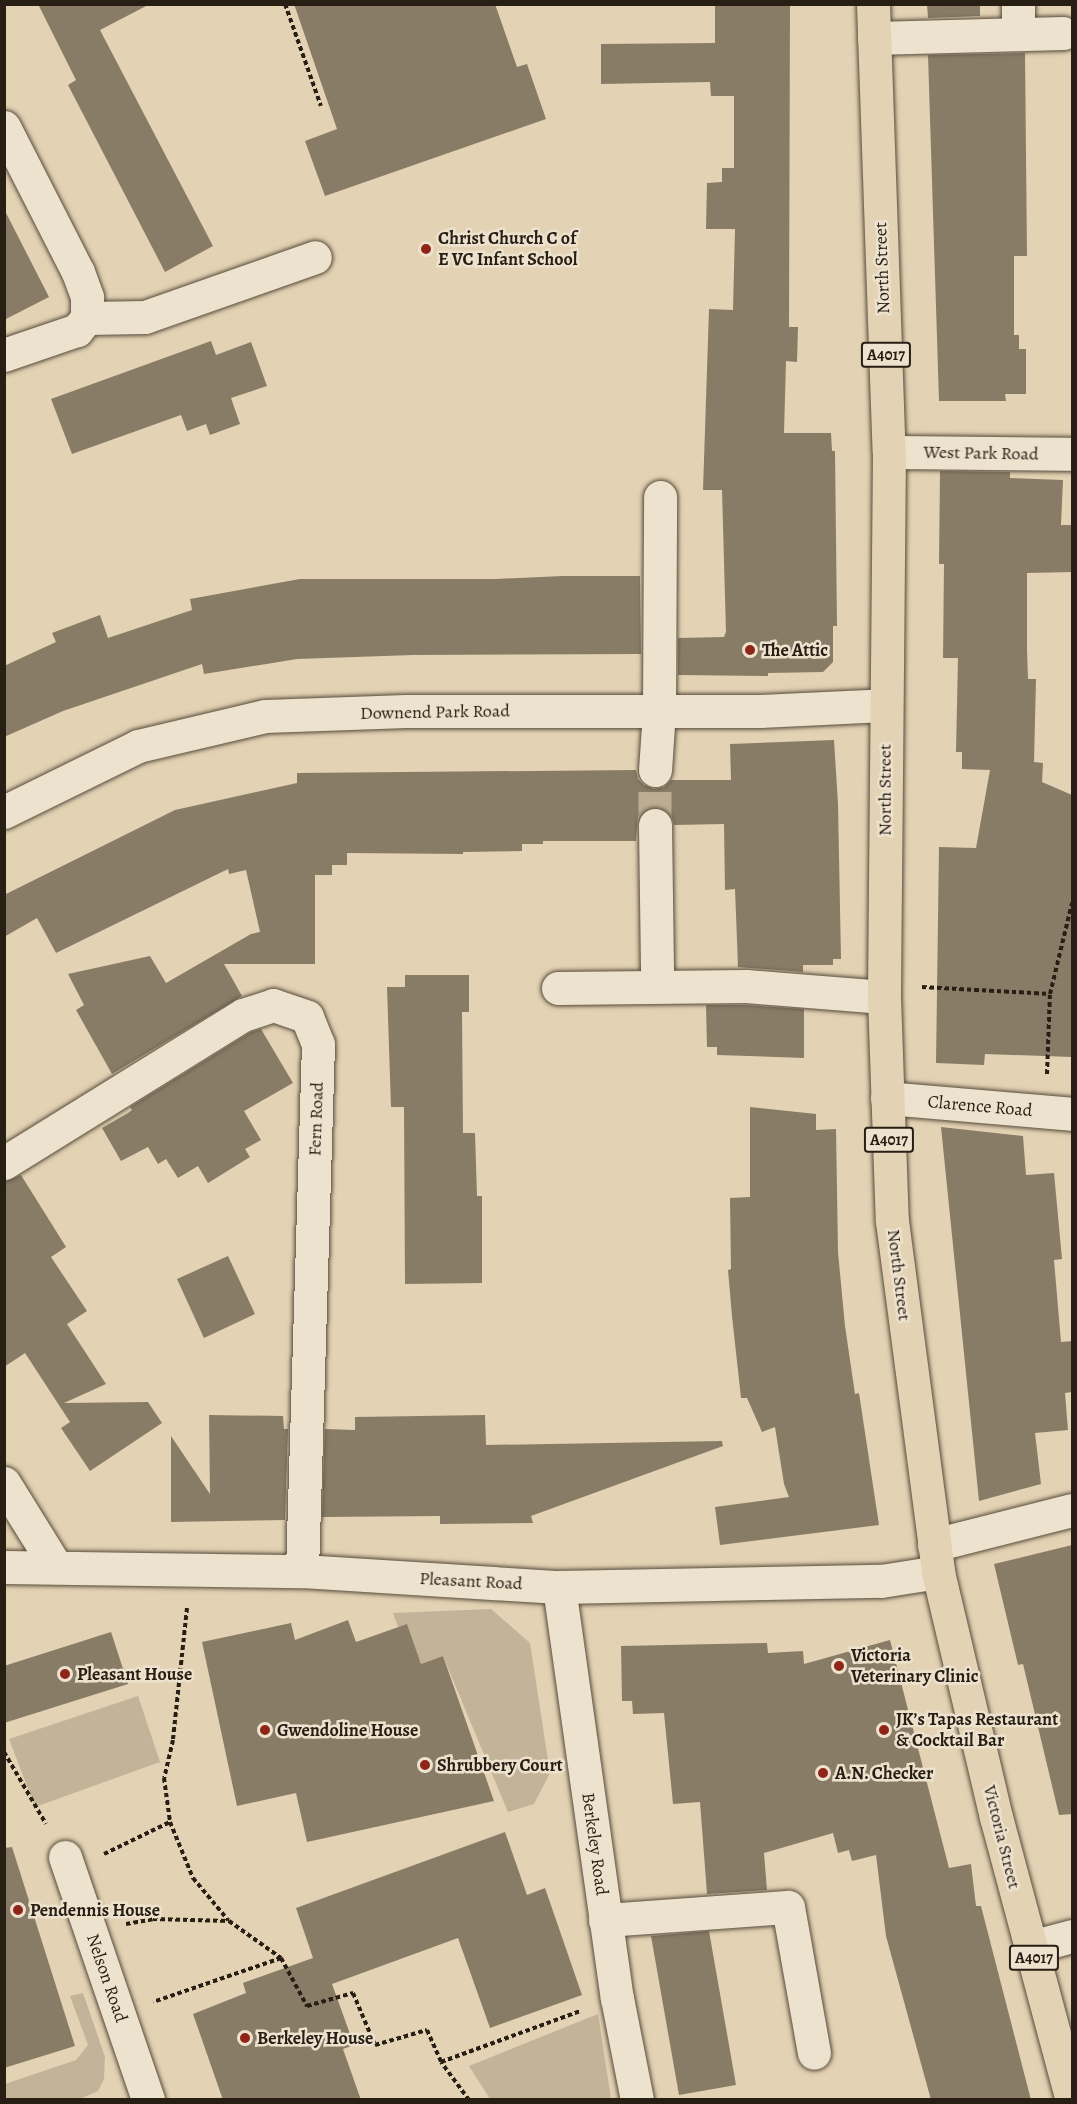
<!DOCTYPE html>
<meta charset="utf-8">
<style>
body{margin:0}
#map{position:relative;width:1077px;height:2104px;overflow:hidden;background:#e3d2b3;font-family:Alegreya,serif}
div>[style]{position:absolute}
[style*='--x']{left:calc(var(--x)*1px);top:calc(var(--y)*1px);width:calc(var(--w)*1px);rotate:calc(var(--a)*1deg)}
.green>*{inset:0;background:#c3b398}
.building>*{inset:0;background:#897c67}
.minor-tunnel>*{height:33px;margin-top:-16.5px;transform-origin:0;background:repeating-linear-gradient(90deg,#bdae93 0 33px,transparent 0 49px)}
.path>*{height:4px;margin-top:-2px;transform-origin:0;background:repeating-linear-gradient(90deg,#271e14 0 4.5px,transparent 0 7.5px)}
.roads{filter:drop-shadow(0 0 2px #564b3c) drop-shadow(0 0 2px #564b3c)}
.minor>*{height:33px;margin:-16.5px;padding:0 16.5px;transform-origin:16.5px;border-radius:16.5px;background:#ede2ce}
.major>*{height:33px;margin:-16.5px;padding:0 16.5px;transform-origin:16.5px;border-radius:16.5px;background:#e3d2b3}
.dots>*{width:16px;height:16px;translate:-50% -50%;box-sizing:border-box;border:3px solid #ede2ce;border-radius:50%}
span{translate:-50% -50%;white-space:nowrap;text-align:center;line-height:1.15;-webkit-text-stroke:5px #ede2ce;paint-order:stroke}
.shield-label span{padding:2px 4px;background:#ede2ce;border:2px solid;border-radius:4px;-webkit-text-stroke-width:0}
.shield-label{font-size:16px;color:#271e14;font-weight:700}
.poi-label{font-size:18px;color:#271e14;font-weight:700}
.left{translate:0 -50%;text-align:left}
.street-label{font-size:18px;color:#271e14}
.frame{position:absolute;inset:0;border:6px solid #271e14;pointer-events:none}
</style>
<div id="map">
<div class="green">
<i style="clip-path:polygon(491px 1609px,530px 1643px,550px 1773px,534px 1804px,508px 1812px,443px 1656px,421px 1664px,407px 1625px,398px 1627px,393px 1613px)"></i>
<i style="clip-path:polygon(138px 1696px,160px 1762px,35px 1807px,9px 1739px)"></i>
<i style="clip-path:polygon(83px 1993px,105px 2057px,104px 2079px,98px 2091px,80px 2099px,5px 2099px,5px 2084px,76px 2060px,88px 2045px,70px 1996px)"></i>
<i style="clip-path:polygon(598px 2014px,611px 2099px,490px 2099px,469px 2066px)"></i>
</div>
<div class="building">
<i style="clip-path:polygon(38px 4px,150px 4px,100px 30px,213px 246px,165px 272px,68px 85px,76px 80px)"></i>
<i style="clip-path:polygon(294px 4px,495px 4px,517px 67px,527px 64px,546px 119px,325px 196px,305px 141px,337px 129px)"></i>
<i style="clip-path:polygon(715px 4px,790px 4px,789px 327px,798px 327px,797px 362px,786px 361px,784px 433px,831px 433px,832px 451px,835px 451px,837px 626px,833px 626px,833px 662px,823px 672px,768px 673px,768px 676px,678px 675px,678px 638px,724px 637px,726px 632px,722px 490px,703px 490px,709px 309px,733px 310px,735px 229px,706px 229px,707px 183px,722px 182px,722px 168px,734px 168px,734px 96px,711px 96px,710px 82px,601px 84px,601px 44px,715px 43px)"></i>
<i style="clip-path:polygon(927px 4px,980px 4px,980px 16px,928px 18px)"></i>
<i style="clip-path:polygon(1025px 53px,1027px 256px,1014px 256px,1014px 335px,1019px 335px,1019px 349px,1026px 349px,1026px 394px,1005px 394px,1006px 401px,939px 401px,928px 55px)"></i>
<i style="clip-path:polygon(4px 209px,49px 297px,4px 320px)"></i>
<i style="clip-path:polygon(211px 341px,216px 355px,251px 342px,267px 386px,231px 398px,240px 424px,210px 435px,206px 424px,187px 431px,181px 415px,72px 454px,51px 399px)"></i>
<i style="clip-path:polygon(940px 471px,1010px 472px,1010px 478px,1063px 480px,1061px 525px,1072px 525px,1072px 572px,1027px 573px,1027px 649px,1028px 679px,1036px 679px,1034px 762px,1043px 763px,1042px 782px,1072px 795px,1072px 1057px,985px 1054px,984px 1065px,936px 1063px,939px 847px,976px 848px,990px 770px,962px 769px,962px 752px,956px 752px,958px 658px,943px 658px,944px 564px,939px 564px)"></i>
<i style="clip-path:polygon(563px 576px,640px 576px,641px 654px,413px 655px,297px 659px,204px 674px,202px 664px,63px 711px,4px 737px,4px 666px,56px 642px,52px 633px,100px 615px,108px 638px,192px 610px,190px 599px,300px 579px,496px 579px)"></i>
<i style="clip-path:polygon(834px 740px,838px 804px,841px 959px,833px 959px,833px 965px,803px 965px,803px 972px,738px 967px,735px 889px,725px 890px,724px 824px,674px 825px,671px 815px,664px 808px,655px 806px,646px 809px,638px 816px,636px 841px,543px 841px,543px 844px,522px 844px,522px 851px,463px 852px,463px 854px,347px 853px,347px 865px,332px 865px,332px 875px,315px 875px,315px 964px,224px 964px,242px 996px,112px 1074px,76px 1010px,84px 1005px,68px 974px,150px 956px,166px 983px,251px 934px,260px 932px,246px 870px,229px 874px,228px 869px,56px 953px,37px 918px,4px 937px,4px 895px,175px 810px,297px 783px,297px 773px,636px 770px,638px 779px,644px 785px,654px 789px,664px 787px,671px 780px,731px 780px,730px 744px)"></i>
<i style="clip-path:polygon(405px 975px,469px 975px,469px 1012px,462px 1012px,463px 1133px,475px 1133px,477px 1196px,482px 1196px,482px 1283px,405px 1284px,404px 1107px,391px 1107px,387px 987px,405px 987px)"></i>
<i style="clip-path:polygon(706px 1005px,745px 1005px,804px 1009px,804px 1058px,717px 1055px,717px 1047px,707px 1047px)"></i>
<i style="clip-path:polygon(261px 1029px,293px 1083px,244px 1111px,261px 1140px,245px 1149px,250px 1157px,208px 1183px,198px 1166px,178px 1178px,166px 1159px,158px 1164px,148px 1147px,121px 1161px,102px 1128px,128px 1113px,132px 1110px,130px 1107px,251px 1032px)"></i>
<i style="clip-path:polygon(750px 1107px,816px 1114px,816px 1130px,836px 1129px,838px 1252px,845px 1326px,855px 1394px,859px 1393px,879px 1525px,720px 1545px,715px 1507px,789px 1497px,784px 1484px,775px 1427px,762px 1432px,747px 1398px,741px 1398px,732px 1316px,728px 1270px,731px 1269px,730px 1198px,750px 1197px)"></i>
<i style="clip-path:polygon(941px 1127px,1023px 1136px,1026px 1175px,1054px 1173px,1062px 1259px,1054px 1260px,1061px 1342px,1072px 1341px,1072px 1392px,1065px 1393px,1068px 1430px,1035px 1433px,1041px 1484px,979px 1501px)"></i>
<i style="clip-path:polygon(21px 1175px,66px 1247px,51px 1257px,87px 1311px,67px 1324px,106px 1384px,64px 1403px,148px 1402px,162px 1423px,90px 1471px,61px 1428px,70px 1422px,25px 1353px,4px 1367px,4px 1182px)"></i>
<i style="clip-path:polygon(228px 1256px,255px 1314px,204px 1338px,177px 1279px)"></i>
<i style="clip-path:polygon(209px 1415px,283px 1416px,284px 1429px,288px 1429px,285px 1520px,171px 1522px,171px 1436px,210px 1494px)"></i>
<i style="clip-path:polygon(485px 1415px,486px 1445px,722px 1441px,723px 1446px,531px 1516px,533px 1523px,440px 1524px,440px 1516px,322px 1517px,325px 1429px,355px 1430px,355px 1417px)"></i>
<i style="clip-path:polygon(1072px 1545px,1072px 1814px,1059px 1815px,1023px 1664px,1018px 1665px,994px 1564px)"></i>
<i style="clip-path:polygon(348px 1620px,356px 1642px,407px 1624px,421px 1664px,443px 1656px,494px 1801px,307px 1842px,296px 1793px,237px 1806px,202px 1642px,291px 1623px,295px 1640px)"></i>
<i style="clip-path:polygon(111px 1632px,128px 1684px,4px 1723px,4px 1666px)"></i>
<i style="clip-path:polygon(890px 1640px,949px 1868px,971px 1864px,976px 1906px,981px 1906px,1031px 2100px,931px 2100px,886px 1936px,876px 1855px,852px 1861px,849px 1850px,838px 1853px,833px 1833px,764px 1853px,767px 1890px,707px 1894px,700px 1802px,673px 1804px,664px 1713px,633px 1714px,632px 1701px,622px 1701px,621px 1646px,767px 1643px,768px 1653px,803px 1651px,804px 1664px)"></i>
<i style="clip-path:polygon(505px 1832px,527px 1895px,545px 1888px,582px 1995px,490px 2028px,458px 1938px,332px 1984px,354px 2045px,343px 2049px,361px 2100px,223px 2100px,193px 2014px,246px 1993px,243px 1983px,313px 1958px,296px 1908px)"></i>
<i style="clip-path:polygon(12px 1847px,75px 2046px,4px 2068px,4px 1848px)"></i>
<i style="clip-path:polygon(709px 1931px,736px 2085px,679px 2095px,651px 1936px)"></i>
</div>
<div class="minor-tunnel">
<i style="--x:655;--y:825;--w:55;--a:-90"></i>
</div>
<div class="path">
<i style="--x:285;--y:4;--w:108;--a:70.6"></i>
<i style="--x:922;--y:987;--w:128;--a:3.1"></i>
<i style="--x:1047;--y:1074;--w:80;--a:-87.9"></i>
<i style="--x:1050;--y:994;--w:94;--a:-76.4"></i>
<i style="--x:187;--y:1608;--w:133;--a:96.1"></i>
<i style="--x:173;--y:1740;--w:39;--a:103"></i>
<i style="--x:164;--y:1778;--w:44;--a:82.2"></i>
<i style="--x:170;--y:1822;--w:61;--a:67.7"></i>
<i style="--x:193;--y:1878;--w:55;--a:50.2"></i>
<i style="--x:4;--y:1752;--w:83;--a:59.7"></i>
<i style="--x:104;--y:1854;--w:73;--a:-25.9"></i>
<i style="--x:126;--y:1924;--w:27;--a:-10"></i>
<i style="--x:153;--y:1919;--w:76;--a:1.5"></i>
<i style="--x:229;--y:1921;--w:64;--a:35.4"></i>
<i style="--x:281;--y:1958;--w:135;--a:161"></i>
<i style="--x:281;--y:1958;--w:55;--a:61.6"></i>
<i style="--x:307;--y:2006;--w:48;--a:-15.8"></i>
<i style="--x:353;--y:1993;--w:56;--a:67.1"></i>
<i style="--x:375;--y:2045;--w:54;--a:-16.1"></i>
<i style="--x:427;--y:2030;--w:35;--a:66"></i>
<i style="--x:469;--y:2100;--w:47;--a:-126.4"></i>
<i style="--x:441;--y:2062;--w:148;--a:-20.1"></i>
</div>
<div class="roads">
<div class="minor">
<i style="--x:1018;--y:4;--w:30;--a:90"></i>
<i style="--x:874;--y:38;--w:189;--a:-1.5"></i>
<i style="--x:4;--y:127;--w:163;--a:63"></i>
<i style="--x:78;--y:272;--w:27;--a:70"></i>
<i style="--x:87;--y:297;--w:21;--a:90"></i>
<i style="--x:87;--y:318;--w:16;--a:130"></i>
<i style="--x:77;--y:330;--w:77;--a:161.1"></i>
<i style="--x:87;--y:318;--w:58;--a:-1"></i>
<i style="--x:145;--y:317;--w:180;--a:-19.4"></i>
<i style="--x:889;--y:452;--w:183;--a:0.6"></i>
<i style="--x:655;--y:770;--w:59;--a:-86.1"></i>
<i style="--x:659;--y:711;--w:214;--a:-89.7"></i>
<i style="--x:4;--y:812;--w:149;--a:-26.2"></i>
<i style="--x:138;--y:746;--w:130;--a:-13.3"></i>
<i style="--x:265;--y:716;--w:141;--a:-2"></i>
<i style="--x:406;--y:711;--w:354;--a:0"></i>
<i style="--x:760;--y:711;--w:125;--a:-2.7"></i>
<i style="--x:655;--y:825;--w:144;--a:89.2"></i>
<i style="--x:558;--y:988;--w:188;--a:-0.6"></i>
<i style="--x:746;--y:986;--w:138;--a:4.6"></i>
<i style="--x:887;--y:1098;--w:186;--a:4.9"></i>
<i style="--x:4;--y:1163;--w:281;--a:-31.8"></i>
<i style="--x:243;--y:1015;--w:32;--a:-18"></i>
<i style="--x:273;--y:1005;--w:36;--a:19"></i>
<i style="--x:307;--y:1017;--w:29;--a:68"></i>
<i style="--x:318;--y:1044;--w:527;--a:91.74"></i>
<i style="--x:4;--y:1483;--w:99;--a:58.2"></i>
<i style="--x:934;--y:1545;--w:142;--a:-14.2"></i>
<i style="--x:4;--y:1567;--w:298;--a:0.8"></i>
<i style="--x:302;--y:1571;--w:257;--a:3.6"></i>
<i style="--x:559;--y:1587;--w:322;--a:-1.1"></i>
<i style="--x:881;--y:1581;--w:58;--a:-9"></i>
<i style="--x:559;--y:1587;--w:415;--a:82"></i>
<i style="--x:617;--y:1998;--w:104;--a:78.9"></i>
<i style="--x:65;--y:1857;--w:257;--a:71.1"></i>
<i style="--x:605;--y:1920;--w:183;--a:-4.1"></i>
<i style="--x:788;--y:1907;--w:148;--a:79.9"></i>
<i style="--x:1031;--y:1947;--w:42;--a:-15"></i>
</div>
<div class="major">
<i style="--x:873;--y:4;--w:448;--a:88"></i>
<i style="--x:889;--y:452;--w:545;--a:90.53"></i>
<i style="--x:884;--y:997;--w:224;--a:88"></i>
<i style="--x:892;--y:1221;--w:354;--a:82.5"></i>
<i style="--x:938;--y:1572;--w:252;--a:76.7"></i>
<i style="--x:996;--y:1817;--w:293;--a:75"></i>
</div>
</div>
<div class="dots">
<i style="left:426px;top:249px;background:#8f2418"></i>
<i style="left:750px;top:650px;background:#8f2418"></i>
<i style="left:839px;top:1666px;background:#8f2418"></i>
<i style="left:65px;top:1674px;background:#8f2418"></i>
<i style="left:265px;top:1730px;background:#8f2418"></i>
<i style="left:884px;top:1730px;background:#8f2418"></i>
<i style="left:425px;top:1765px;background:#8f2418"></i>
<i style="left:823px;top:1773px;background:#8f2418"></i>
<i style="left:18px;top:1910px;background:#8f2418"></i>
<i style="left:245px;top:2038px;background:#8f2418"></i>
</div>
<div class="shield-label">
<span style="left:886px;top:355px">A4017</span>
<span style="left:889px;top:1140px">A4017</span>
<span style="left:1034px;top:1958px">A4017</span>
</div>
<div class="poi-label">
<span class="left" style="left:438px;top:249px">Christ Church C of<br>E VC Infant School</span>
<span class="left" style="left:762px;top:650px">The Attic</span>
<span class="left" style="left:851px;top:1666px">Victoria<br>Veterinary Clinic</span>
<span class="left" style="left:77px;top:1674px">Pleasant House</span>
<span class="left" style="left:896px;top:1730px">JK’s Tapas Restaurant<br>&amp; Cocktail Bar</span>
<span class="left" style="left:277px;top:1730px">Gwendoline House</span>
<span class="left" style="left:437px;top:1765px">Shrubbery Court</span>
<span class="left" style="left:835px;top:1773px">A.N. Checker</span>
<span class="left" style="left:30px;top:1910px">Pendennis House</span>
<span class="left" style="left:257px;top:2038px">Berkeley House</span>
</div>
<div class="street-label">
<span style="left:882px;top:268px;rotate:-92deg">North Street</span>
<span style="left:981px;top:453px;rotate:1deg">West Park Road</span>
<span style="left:435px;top:712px;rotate:-1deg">Downend Park Road</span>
<span style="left:885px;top:790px;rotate:-90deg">North Street</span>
<span style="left:980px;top:1106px;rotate:5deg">Clarence Road</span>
<span style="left:316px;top:1119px;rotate:-88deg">Fern Road</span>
<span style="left:899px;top:1275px;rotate:83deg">North Street</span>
<span style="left:471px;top:1581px;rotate:3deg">Pleasant Road</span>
<span style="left:1002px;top:1837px;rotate:76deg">Victoria Street</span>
<span style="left:595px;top:1844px;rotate:82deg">Berkeley Road</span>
<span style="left:107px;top:1978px;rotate:71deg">Nelson Road</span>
</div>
<div class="frame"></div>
</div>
